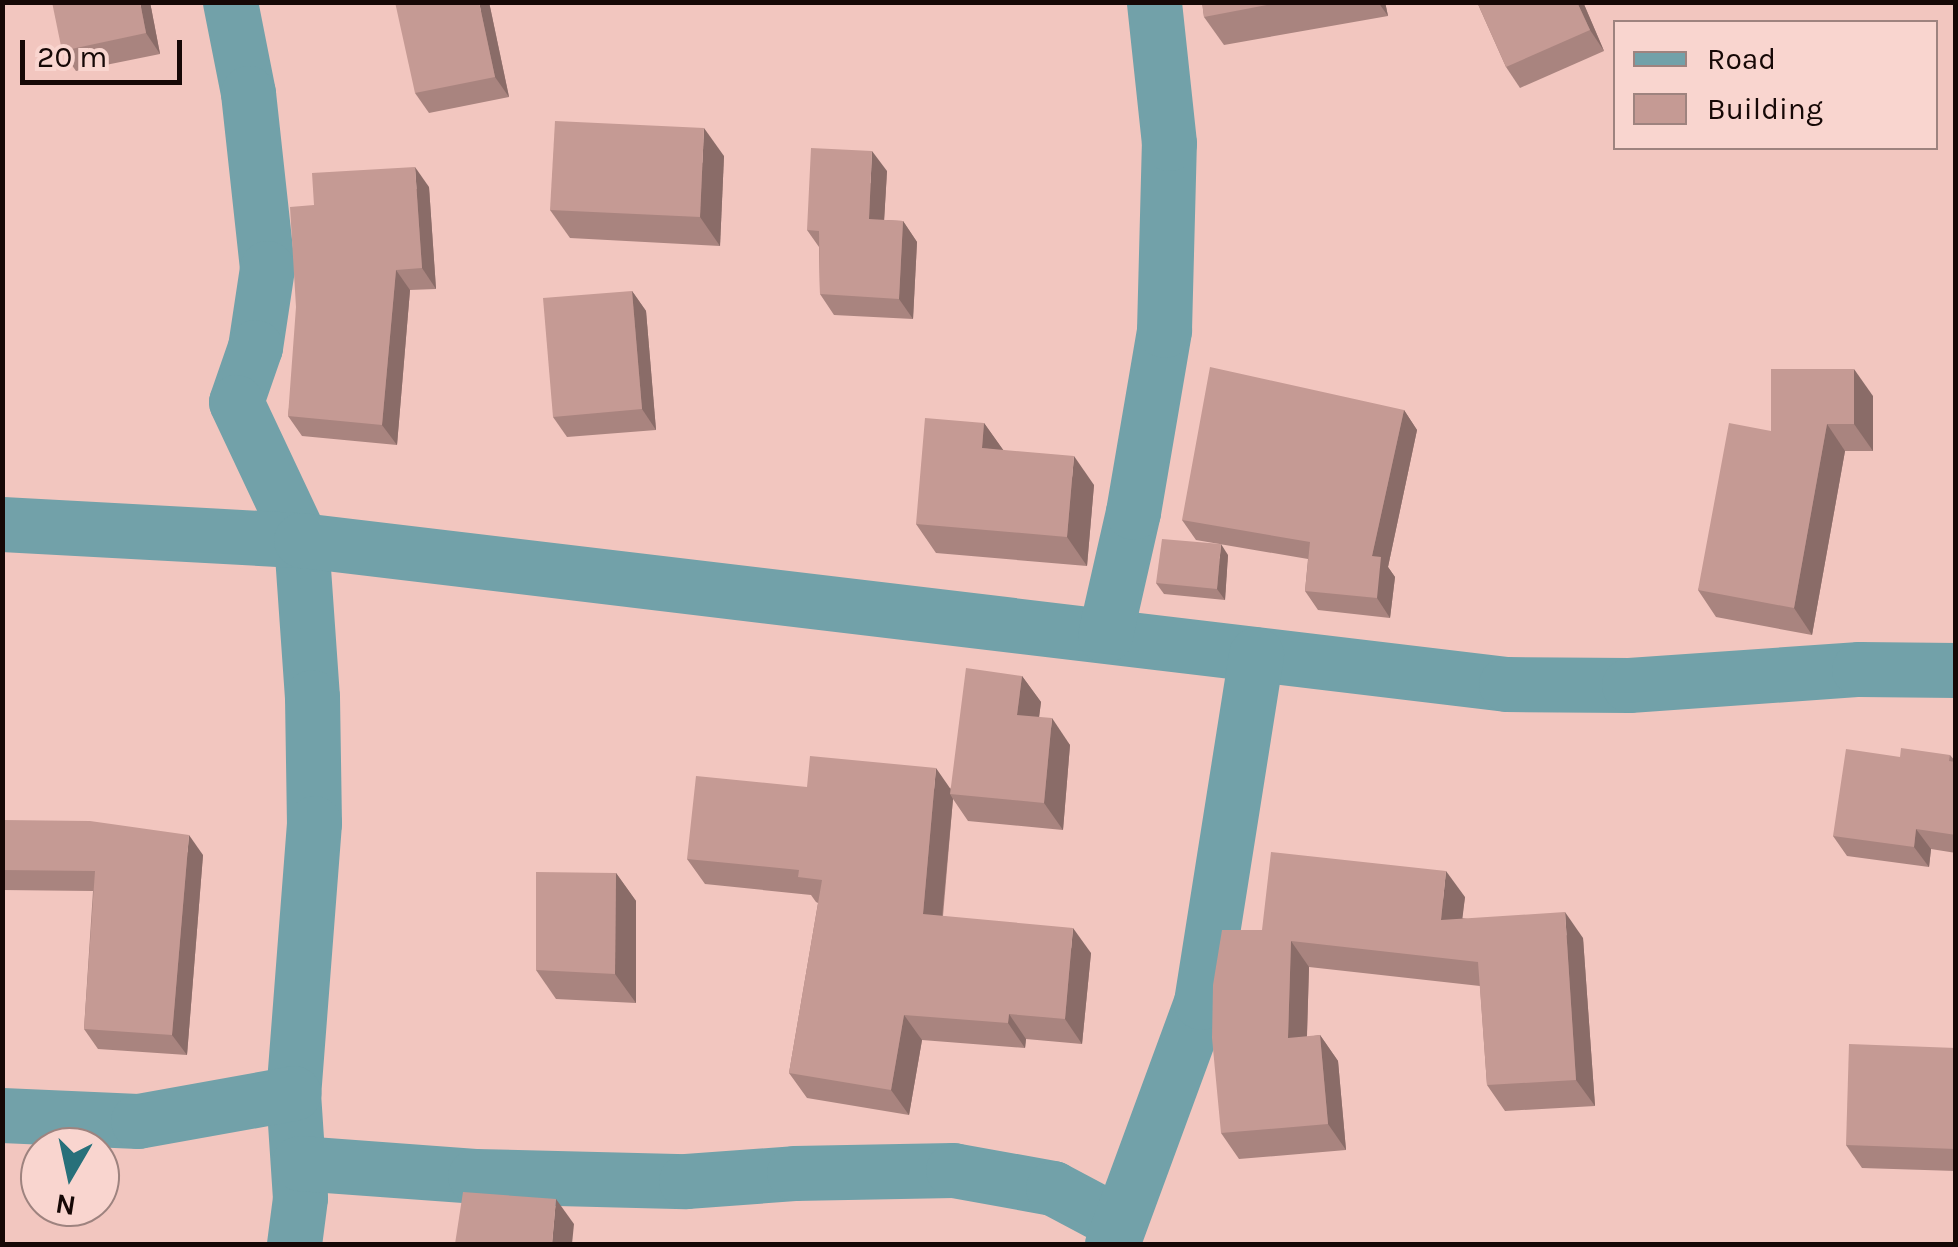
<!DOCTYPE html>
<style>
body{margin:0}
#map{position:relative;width:1958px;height:1247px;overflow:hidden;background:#f2c6bf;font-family:Karla,sans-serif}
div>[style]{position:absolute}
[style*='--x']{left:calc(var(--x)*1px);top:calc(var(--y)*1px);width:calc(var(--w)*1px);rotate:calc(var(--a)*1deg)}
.minor>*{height:55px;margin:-27.5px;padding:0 27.5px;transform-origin:27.5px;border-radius:27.5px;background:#72a1a9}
.wall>*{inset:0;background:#a9847f}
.shaded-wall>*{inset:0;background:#8a6c68}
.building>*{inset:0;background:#c59a94}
span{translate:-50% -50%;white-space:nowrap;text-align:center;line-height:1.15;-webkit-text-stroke:9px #f9d5cf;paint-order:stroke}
.frame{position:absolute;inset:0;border:5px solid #160806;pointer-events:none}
.legend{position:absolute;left:1613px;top:20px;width:325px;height:130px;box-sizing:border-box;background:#f9d5cf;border:2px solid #9e837f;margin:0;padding:12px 18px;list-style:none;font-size:30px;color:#160806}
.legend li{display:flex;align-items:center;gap:20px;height:50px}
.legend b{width:50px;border:2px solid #9e837f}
.north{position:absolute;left:20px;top:1127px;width:100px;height:100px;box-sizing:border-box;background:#f9d5cf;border:2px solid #9e837f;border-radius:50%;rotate:189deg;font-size:28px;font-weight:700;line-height:40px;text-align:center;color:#160806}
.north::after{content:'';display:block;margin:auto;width:35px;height:45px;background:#27707a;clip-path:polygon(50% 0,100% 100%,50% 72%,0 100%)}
.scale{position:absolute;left:20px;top:40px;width:162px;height:45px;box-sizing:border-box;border:5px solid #160806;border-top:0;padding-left:12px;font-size:30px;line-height:35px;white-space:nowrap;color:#160806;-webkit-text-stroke:8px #f9d5cf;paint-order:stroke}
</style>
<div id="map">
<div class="minor">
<i style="--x:230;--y:2;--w:93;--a:78.8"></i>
<i style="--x:248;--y:93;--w:176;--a:83.8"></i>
<i style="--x:267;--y:268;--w:80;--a:98.6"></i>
<i style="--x:255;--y:347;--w:58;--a:109.1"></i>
<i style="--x:236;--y:402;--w:153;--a:64.8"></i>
<i style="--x:301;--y:540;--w:157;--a:86"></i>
<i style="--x:312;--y:697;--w:126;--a:89.1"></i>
<i style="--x:314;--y:823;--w:271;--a:94.4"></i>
<i style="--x:293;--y:1093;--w:105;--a:86.2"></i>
<i style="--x:300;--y:1198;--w:46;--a:97.4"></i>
<i style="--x:2;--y:524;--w:299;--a:3.1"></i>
<i style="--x:301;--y:540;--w:1214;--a:6.81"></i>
<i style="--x:1506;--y:684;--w:123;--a:0.5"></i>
<i style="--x:1629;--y:685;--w:231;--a:-4"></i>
<i style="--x:1859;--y:669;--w:97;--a:0.6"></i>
<i style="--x:1105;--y:635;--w:126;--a:-77.2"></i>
<i style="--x:1133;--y:512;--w:185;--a:-80.3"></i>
<i style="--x:1164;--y:330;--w:187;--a:-88.5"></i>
<i style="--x:1169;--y:143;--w:142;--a:-96.1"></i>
<i style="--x:2;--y:1115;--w:136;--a:2.5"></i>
<i style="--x:138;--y:1121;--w:158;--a:-10.2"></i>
<i style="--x:299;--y:1163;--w:176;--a:4.2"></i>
<i style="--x:475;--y:1176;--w:211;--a:1.4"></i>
<i style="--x:686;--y:1181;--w:108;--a:-4.2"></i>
<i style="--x:794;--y:1173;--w:159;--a:-1.1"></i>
<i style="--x:953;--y:1170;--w:102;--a:10.2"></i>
<i style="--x:1053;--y:1188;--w:72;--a:28"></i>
<i style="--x:1112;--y:1244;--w:258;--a:-69.8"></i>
<i style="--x:1201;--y:1002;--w:352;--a:-81"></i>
</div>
<div class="wall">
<i style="clip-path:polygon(150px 2px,160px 54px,76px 71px,62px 51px)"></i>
<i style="clip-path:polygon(489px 2px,509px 97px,429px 113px,415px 93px)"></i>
<i style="clip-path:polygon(1202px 2px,1385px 2px,1388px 16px,1224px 45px,1204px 17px)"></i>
<i style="clip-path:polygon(1477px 2px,1583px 2px,1604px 51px,1520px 88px,1506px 67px)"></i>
<i style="clip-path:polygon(724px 156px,720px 246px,570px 238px,550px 210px)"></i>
<i style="clip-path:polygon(887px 171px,884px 220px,903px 221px,917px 242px,913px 319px,834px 315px,820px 294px,819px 247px,807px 230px)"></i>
<i style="clip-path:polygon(429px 187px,436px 289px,410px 290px,397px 445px,302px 436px,288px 416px,314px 205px)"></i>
<i style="clip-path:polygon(632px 291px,646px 311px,656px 430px,567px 437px,553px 417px)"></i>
<i style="clip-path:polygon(1873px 396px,1873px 451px,1845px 451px,1812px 635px,1716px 617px,1698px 590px,1771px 431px)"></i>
<i style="clip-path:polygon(1404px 410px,1417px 430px,1388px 567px,1395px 577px,1390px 618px,1318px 610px,1305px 591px,1308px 559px,1196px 540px,1182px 520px)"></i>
<i style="clip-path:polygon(984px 423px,1003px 450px,1094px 485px,1087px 566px,936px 553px,916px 524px)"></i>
<i style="clip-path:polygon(1228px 555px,1225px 600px,1164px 594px,1156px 583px)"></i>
<i style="clip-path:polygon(1022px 676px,1041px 702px,1039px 717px,1070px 745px,1063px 830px,968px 821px,953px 799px,943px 916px,1091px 953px,1082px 1044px,1026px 1039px,1025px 1048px,922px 1040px,909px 1115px,807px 1098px,789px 1073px,818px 903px,816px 902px,811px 895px,705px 884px,687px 859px,807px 787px,950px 789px)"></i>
<i style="clip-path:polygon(1950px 755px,1956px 762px,1956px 853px,1931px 849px,1929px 867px,1847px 856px,1833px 836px,1900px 757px)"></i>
<i style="clip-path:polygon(2px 820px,203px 855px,187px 1055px,98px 1049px,84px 1029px,93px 891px,2px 890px)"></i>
<i style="clip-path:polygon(616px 873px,636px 901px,636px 1003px,556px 999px,536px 970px)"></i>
<i style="clip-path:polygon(1465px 897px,1462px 918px,1583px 938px,1595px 1106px,1505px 1111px,1487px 1085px,1480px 986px,1309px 967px,1307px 1037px,1320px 1035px,1338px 1061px,1346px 1150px,1239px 1159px,1221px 1133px,1262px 930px)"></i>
<i style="clip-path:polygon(1956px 1048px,1956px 1171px,1862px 1168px,1846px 1145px)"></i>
</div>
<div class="shaded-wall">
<i style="clip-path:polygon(140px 2px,150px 2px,160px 54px,146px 33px)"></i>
<i style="clip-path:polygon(479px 2px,489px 2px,509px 97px,495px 77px)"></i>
<i style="clip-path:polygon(1378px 2px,1385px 2px,1388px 16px)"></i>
<i style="clip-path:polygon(1577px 2px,1583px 2px,1604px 51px,1590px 30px)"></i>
<i style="clip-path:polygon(704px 128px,724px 156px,720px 246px,700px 217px)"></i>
<i style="clip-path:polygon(872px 151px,887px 171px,883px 240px,869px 219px)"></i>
<i style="clip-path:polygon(415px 167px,429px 187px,436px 289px,422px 268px)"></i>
<i style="clip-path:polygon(903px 221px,917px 242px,913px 319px,899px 299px)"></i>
<i style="clip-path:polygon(396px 270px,410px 290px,397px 445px,382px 425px)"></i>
<i style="clip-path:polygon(632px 291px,646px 311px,656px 430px,642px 409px)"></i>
<i style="clip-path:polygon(1854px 369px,1873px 396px,1873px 451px,1854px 424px)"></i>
<i style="clip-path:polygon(1404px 410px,1417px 430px,1388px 567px,1395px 577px,1390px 618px,1377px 598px,1372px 556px)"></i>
<i style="clip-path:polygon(984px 423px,1004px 451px,982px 448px)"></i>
<i style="clip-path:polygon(1827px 424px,1845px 451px,1812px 635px,1794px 608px)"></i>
<i style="clip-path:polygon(1074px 456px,1094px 485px,1087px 566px,1067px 537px)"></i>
<i style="clip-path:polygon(1221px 544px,1228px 555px,1225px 600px,1217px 589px)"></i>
<i style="clip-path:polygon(1022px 676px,1041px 702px,1036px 741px,1017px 715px)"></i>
<i style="clip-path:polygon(1052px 718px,1070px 745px,1063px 830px,1044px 803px)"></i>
<i style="clip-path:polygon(936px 768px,954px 794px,950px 794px,953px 799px,940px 939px,923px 914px)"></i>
<i style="clip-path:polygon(1916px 829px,1931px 849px,1929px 867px,1914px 847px)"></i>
<i style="clip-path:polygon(189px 835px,203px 855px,187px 1055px,172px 1035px)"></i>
<i style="clip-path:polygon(1446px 871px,1465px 897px,1459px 946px,1441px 920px)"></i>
<i style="clip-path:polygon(616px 873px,636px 901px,636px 1003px,615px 974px)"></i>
<i style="clip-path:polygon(1565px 912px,1583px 938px,1595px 1106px,1576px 1080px)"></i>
<i style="clip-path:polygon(1073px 928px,1091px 953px,1082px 1044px,1065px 1019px)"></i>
<i style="clip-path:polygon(1291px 941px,1309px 967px,1306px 1064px,1288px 1038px)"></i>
<i style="clip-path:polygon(1009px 1014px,1026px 1039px,1025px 1048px,1008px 1023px)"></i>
<i style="clip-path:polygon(904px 1015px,922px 1040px,909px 1115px,891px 1090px)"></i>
<i style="clip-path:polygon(1320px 1035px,1338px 1061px,1346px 1150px,1328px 1124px)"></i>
<i style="clip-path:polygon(556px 1199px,574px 1224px,572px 1244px,552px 1244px)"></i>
</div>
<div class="building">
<i style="clip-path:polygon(52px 2px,140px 2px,146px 33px,62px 51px)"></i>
<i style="clip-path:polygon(395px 2px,479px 2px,495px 77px,415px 93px)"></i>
<i style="clip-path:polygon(1202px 2px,1282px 2px,1204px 17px)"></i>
<i style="clip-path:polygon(1477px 2px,1577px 2px,1590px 30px,1506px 67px)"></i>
<i style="clip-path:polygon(555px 121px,704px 128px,700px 217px,550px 210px)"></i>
<i style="clip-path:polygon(811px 148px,872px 151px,869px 219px,903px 221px,899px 299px,820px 294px,819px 231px,807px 230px)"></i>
<i style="clip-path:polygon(415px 167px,422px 268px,396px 270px,382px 425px,288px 416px,296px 307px,290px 207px,314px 205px,312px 173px)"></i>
<i style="clip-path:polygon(632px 291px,642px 409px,553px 417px,543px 298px)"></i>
<i style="clip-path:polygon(1210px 367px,1404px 410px,1372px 556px,1381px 557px,1377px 598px,1305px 591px,1310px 542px,1182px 520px)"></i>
<i style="clip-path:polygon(1771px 369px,1854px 369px,1854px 424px,1827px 424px,1794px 608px,1698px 590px,1729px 423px,1771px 431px)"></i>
<i style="clip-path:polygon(925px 418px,984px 423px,982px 448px,1074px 456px,1067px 537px,916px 524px)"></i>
<i style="clip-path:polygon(1162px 539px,1221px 544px,1217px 589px,1156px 583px)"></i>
<i style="clip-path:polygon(966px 668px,1022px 676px,1017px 715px,1052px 718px,1044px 803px,950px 794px)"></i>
<i style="clip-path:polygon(1901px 748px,1950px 755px,1949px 761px,1956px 762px,1956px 835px,1916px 829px,1914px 847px,1833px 836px,1846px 749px,1900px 757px)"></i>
<i style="clip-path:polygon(810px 756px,936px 768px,923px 914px,1073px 928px,1065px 1019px,1009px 1014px,1008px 1023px,904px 1015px,891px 1090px,789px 1073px,822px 880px,798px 877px,799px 870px,687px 859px,696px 776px,807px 787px)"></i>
<i style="clip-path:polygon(2px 820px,90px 821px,189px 835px,172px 1035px,84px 1029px,95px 871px,2px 870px)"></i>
<i style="clip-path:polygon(1271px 852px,1446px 871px,1441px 920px,1565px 912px,1576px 1080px,1487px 1085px,1478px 962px,1291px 941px,1288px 1038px,1320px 1035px,1328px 1124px,1221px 1133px,1212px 1038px,1213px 985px,1222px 930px,1262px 930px)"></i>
<i style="clip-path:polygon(536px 872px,616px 873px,615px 974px,536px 970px)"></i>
<i style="clip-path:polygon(1849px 1044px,1956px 1048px,1956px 1149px,1846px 1145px)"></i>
<i style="clip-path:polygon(463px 1192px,556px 1199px,552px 1244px,455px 1244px)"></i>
</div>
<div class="frame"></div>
<ul class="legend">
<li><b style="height:12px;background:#72a1a9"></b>Road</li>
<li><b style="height:28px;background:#c59a94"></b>Building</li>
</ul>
<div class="north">N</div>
<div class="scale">20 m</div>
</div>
